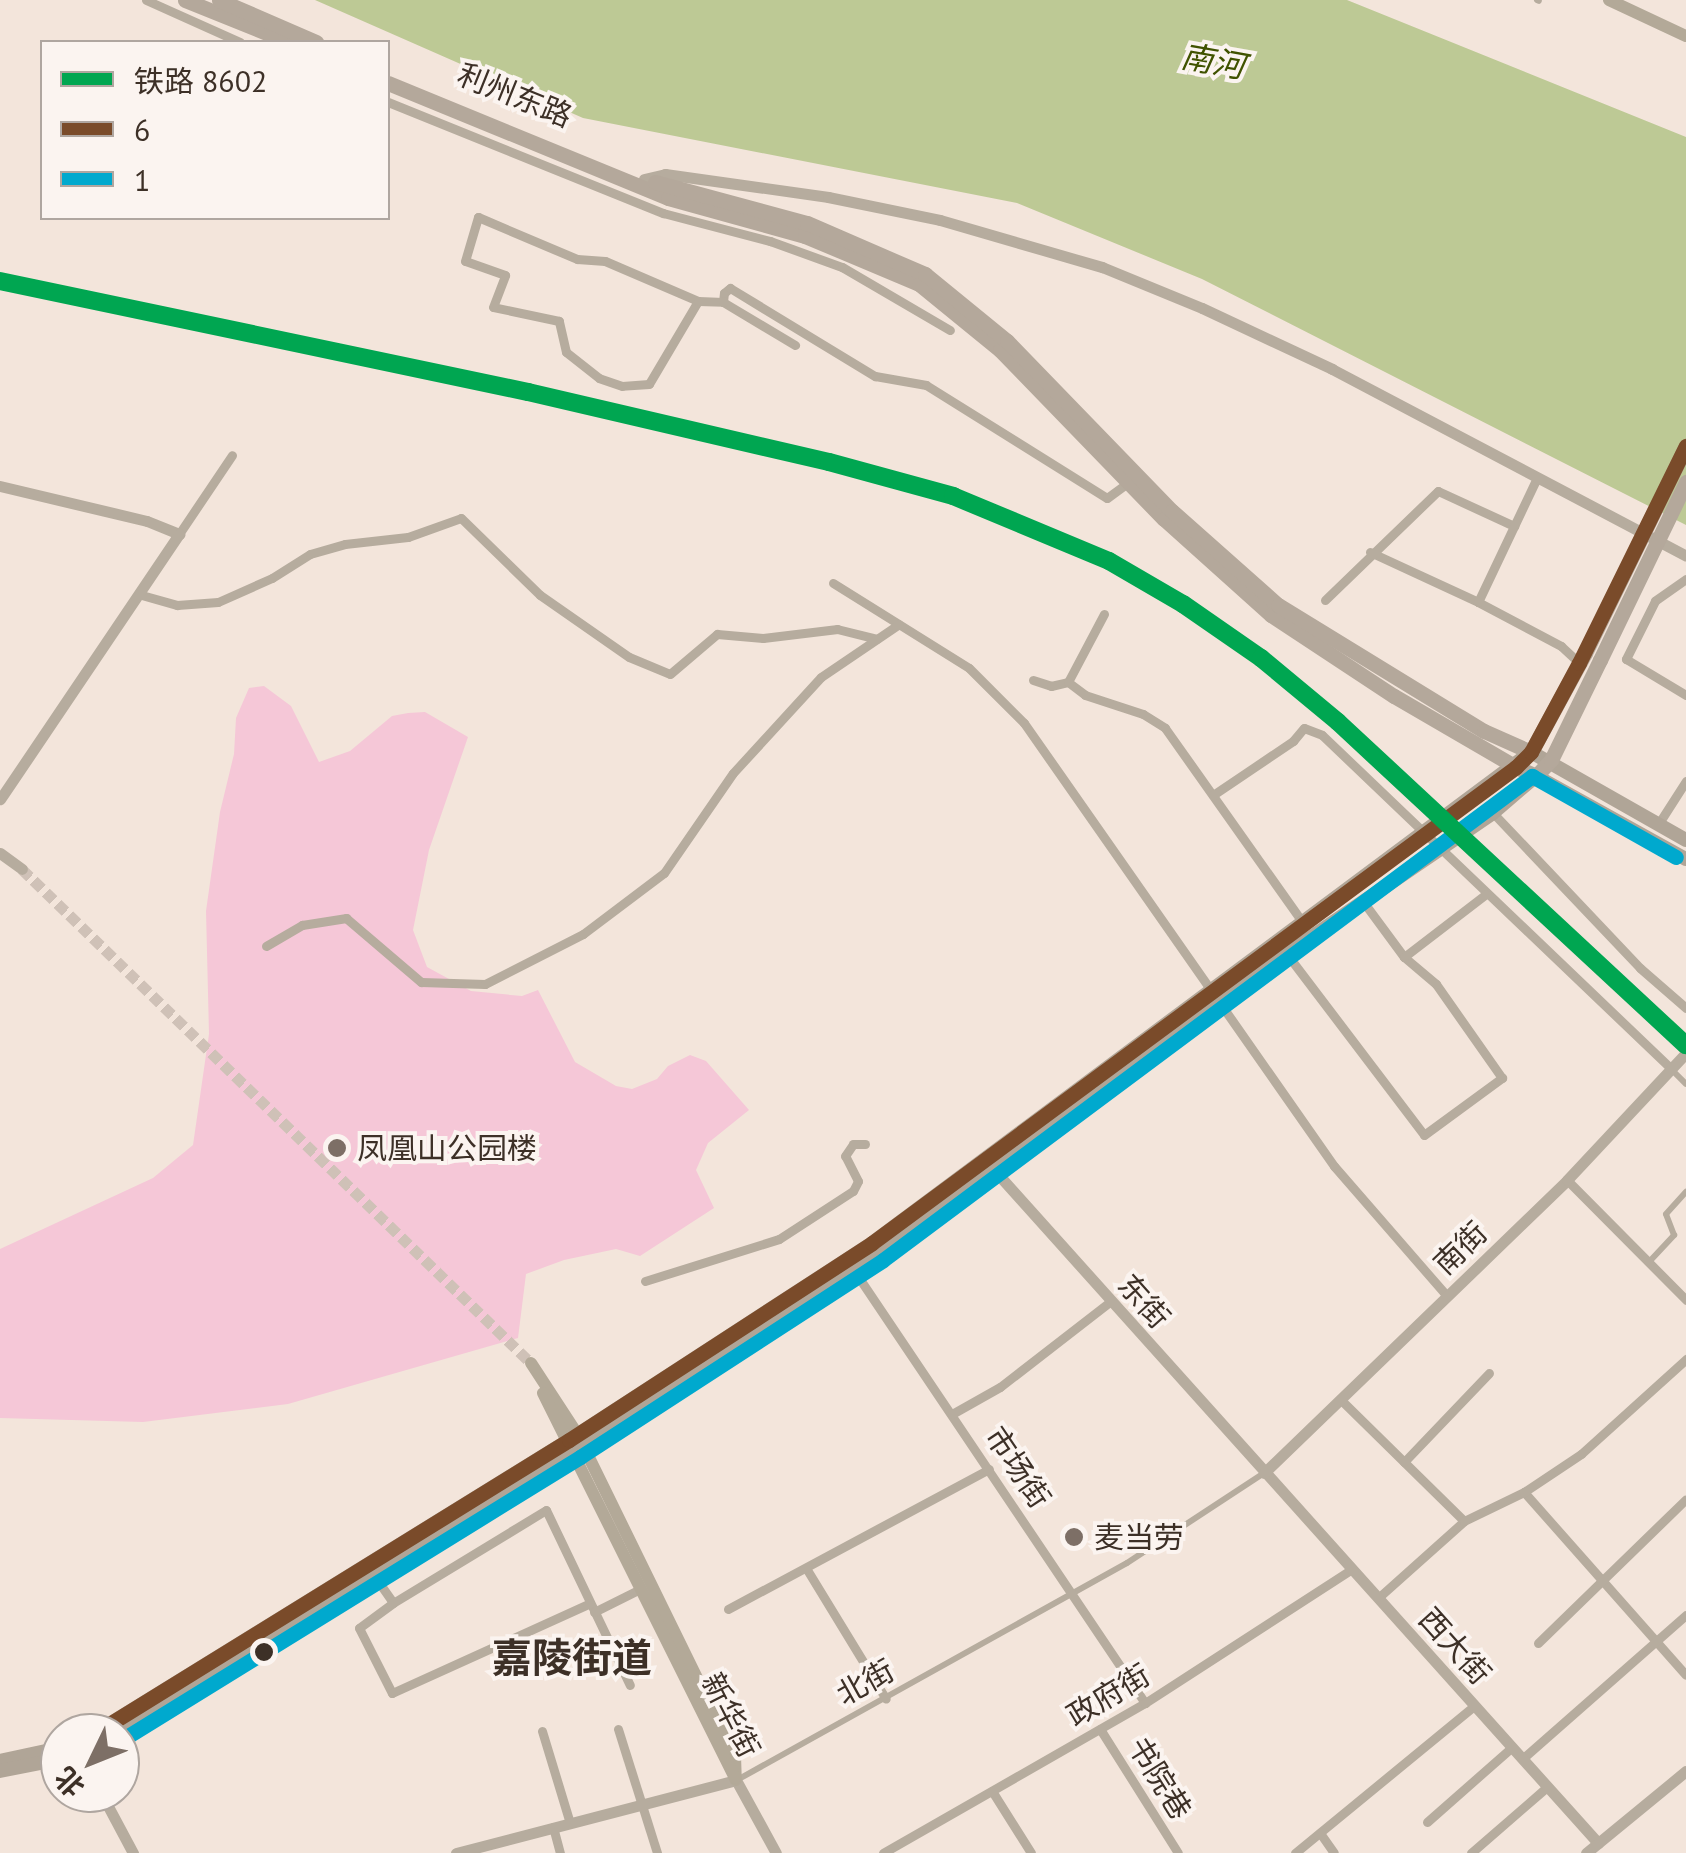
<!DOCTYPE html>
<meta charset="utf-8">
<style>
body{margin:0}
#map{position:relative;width:1686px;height:1853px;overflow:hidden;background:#f3e5db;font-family:"PT Sans","Noto Sans SC",sans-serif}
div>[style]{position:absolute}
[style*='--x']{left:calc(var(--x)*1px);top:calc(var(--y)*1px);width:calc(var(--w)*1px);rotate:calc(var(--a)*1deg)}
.green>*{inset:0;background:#f5c7d7}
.water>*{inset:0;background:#bdc995}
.tertiary-tunnel>*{height:11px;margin-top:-5.5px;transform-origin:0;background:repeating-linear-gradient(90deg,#cfc1b7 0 11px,transparent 0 16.5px)}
.pedestrian>*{height:6px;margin:-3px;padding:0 3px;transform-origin:3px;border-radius:3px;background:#b6ac9e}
.minor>*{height:9px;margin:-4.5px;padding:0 4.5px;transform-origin:4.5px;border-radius:4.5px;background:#b6ac9e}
.tertiary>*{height:11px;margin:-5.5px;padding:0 5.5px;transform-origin:5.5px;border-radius:5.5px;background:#b6ac9e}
.secondary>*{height:12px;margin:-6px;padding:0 6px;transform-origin:6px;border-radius:6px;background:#b3a998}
.primary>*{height:14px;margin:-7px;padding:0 7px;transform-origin:7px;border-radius:7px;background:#b0a597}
.trunk>*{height:15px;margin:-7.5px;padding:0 7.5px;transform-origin:7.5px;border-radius:7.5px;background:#b4a89b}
.trunk-bridge>*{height:15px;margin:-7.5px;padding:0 7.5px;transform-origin:7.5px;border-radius:7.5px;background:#b4a89b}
.bus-1>*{height:15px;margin:-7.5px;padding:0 7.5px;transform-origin:7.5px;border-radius:7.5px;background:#7a4b2a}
.bus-2>*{height:15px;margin:-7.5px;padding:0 7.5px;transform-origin:7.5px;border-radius:7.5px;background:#00a9ce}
.rail-1>*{height:18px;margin:-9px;padding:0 9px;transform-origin:9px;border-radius:9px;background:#00a651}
.dots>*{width:28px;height:28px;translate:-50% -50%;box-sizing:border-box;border:5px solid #fbf4f0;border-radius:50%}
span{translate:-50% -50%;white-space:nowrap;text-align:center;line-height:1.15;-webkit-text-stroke:8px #fbf4f0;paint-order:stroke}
.street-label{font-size:30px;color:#3d3027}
.poi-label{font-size:30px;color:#3d3027}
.left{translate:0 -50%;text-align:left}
.water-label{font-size:32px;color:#405300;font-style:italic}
.district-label{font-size:40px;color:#3d3027;font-weight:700}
.legend{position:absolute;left:40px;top:40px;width:350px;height:180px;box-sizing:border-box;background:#fbf4f0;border:2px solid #afa6a0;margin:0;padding:12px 18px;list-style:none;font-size:30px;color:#3d3027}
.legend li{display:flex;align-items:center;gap:20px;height:50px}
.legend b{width:50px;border:2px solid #afa6a0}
.north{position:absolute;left:40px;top:1713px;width:100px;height:100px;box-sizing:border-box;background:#fbf4f0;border:2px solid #afa6a0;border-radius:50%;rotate:227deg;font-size:28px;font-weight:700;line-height:40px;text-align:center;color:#3d3027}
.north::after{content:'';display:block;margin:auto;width:35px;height:45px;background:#7d6f66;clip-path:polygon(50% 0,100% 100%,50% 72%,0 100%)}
</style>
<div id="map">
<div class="green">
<i style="clip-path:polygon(264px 686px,291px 706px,319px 762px,350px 751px,392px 716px,408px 713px,425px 712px,468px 737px,429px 850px,413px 930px,427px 967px,471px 991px,522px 996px,538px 990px,575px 1062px,616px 1086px,632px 1089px,657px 1079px,668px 1066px,690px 1055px,706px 1061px,749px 1110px,708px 1143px,696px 1170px,714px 1208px,640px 1256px,616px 1249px,564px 1260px,526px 1274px,518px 1338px,288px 1404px,143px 1422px,0 1418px,0 1249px,153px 1178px,193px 1145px,209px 1034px,206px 911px,220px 812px,234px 754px,236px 718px,249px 688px)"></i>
</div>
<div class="water">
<i style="clip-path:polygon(315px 0,1347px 0,1686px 137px,1686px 525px,1202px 279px,1017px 203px,583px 118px)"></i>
</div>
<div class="tertiary-tunnel">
<i style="--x:22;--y:869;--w:709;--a:44.14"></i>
</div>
<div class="pedestrian">
<i style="--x:1537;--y:0;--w:2;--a:27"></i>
<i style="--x:1671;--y:1069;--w:21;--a:45"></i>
<i style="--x:1649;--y:1262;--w:37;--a:-47"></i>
<i style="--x:1674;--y:1235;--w:22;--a:-111"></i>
<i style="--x:1666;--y:1214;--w:30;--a:-48"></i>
<i style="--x:737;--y:1780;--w:446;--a:-29.1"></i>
<i style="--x:1127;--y:1563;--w:164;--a:-33.3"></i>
</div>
<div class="minor">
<i style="--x:146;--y:0;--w:103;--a:24.1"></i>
<i style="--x:388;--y:102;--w:297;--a:22"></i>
<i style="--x:663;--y:213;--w:111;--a:14.7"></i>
<i style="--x:770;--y:241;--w:77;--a:19.9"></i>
<i style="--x:842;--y:267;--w:125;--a:30.3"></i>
<i style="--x:698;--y:301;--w:96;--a:120.6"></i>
<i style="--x:649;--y:384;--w:27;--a:176"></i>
<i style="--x:622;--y:386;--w:24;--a:-161"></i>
<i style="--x:599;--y:378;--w:42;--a:-141.8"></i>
<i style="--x:566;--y:352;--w:32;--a:-103"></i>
<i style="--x:559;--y:321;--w:67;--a:-168"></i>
<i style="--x:493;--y:307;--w:34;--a:-69"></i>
<i style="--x:505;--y:275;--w:42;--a:-160.7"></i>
<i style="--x:465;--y:261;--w:46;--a:-73.5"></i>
<i style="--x:478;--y:217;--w:108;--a:23"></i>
<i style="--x:577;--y:259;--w:28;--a:4"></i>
<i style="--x:605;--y:261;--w:101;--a:23.3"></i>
<i style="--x:698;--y:301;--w:25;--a:2"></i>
<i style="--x:723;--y:302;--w:84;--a:30.8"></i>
<i style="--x:723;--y:302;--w:9;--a:-84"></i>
<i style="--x:724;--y:293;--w:8;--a:-40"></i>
<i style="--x:730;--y:288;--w:170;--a:31.3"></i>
<i style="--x:875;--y:376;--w:52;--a:10"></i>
<i style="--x:926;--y:385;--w:213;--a:32"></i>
<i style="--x:1107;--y:498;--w:26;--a:-36"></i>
<i style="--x:179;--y:534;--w:95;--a:-56.1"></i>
<i style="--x:1370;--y:552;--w:119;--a:24.8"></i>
<i style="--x:1478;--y:602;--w:94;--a:27.9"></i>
<i style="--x:1561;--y:646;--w:25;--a:43"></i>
<i style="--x:1686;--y:579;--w:38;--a:145"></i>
<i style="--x:1655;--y:601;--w:65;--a:116.6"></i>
<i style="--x:1626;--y:659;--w:70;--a:31"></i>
<i style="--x:833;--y:583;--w:160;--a:32"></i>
<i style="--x:969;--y:668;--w:78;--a:45"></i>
<i style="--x:1024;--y:723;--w:541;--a:55.02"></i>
<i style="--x:1334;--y:1166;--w:172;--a:49"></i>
<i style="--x:138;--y:594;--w:41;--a:15.8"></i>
<i style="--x:177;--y:605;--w:41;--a:-4.2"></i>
<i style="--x:218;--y:602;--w:59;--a:-24"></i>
<i style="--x:272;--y:578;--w:45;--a:-32.3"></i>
<i style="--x:310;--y:554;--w:36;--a:-16"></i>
<i style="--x:345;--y:544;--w:63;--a:-6.3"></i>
<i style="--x:408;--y:537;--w:56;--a:-19.7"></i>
<i style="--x:461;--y:518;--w:110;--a:44.3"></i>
<i style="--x:540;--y:595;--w:108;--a:34.9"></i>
<i style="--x:629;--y:657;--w:44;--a:22.5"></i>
<i style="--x:670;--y:674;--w:62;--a:-40.4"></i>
<i style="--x:717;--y:634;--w:46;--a:5"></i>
<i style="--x:763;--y:638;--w:75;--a:-6.9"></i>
<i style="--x:837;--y:629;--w:41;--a:14"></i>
<i style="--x:1325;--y:600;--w:157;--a:-44"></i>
<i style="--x:1438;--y:491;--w:84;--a:24.7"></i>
<i style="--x:1478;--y:602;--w:137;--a:-64.6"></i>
<i style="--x:1033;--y:680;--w:19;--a:18"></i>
<i style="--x:1051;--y:686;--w:17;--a:-13"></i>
<i style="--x:1068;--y:682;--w:77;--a:-62.1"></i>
<i style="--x:1068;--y:682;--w:21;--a:37"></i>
<i style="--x:1085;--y:695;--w:61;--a:18.1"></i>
<i style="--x:1143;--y:714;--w:26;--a:32"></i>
<i style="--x:1165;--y:728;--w:240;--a:54.7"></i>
<i style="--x:1213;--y:795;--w:97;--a:-34"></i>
<i style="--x:1293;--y:741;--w:17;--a:-50"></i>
<i style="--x:1304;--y:728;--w:19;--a:21"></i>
<i style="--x:1322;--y:735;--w:482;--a:43.7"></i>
<i style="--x:1493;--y:813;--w:214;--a:46.5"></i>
<i style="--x:1640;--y:968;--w:61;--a:41"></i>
<i style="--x:1659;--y:823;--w:50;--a:-57.3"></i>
<i style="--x:266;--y:946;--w:42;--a:-30.3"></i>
<i style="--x:302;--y:925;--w:45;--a:-9"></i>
<i style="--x:346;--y:918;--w:99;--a:40.5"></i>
<i style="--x:421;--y:982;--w:64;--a:1.8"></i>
<i style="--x:485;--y:984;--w:110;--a:-27"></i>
<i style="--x:583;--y:934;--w:101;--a:-37"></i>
<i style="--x:664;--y:873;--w:121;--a:-55.4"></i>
<i style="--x:733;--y:773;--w:130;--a:-47.5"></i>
<i style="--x:821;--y:677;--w:94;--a:-34.2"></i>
<i style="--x:1286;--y:953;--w:228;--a:52.8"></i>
<i style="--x:1424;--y:1135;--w:97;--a:-36.2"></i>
<i style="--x:1502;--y:1078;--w:115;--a:-125.1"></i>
<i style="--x:1436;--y:984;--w:42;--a:-139.8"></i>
<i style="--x:1404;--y:957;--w:71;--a:-126.4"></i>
<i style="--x:1404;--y:957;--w:103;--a:-37.5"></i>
<i style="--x:1567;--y:1180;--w:169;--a:45.2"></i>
<i style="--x:851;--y:1266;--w:527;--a:56.07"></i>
<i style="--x:645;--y:1281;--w:140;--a:-17.4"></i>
<i style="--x:779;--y:1239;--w:88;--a:-33"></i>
<i style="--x:853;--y:1191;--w:11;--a:-63"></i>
<i style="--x:858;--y:1181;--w:28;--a:-117"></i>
<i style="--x:845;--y:1156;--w:14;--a:-56"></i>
<i style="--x:853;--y:1144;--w:12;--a:0"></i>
<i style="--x:1340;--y:1399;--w:174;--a:44.5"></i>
<i style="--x:952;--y:1414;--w:55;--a:-29.4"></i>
<i style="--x:1000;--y:1387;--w:140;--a:-37.8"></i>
<i style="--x:1404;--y:1462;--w:123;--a:-46.3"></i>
<i style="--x:1524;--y:1492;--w:244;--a:48.5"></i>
<i style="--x:806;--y:1568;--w:153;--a:58.6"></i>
<i style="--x:373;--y:1574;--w:35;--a:55"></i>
<i style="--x:393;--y:1603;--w:179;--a:-31.3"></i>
<i style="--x:546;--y:1510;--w:194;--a:64.4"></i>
<i style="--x:1378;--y:1598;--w:115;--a:-41.8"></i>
<i style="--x:1464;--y:1521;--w:67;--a:-25.8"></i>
<i style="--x:1524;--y:1492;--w:69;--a:-33.7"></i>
<i style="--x:1581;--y:1454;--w:142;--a:-42.1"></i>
<i style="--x:393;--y:1603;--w:42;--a:143.7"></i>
<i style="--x:359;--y:1628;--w:73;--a:63.1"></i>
<i style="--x:392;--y:1693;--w:217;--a:-24.4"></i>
<i style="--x:728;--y:1609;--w:296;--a:-28.2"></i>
<i style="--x:594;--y:1612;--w:51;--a:-26.6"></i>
<i style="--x:1538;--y:1643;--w:206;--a:-44.2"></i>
<i style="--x:618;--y:1729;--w:130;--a:72.5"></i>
<i style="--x:1100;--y:1729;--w:146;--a:57.8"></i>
<i style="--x:542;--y:1731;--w:96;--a:73.1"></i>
<i style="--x:1522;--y:1759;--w:218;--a:-41.3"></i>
<i style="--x:992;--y:1791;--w:73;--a:57.8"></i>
<i style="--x:1427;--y:1822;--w:113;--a:-41.4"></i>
<i style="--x:553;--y:1827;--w:27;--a:75"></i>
<i style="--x:1320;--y:1833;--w:24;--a:55"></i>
<i style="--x:883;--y:1853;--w:302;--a:-29.8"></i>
<i style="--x:1145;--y:1703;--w:247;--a:-32.9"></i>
<i style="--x:1295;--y:1853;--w:232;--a:-39.4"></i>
<i style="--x:1471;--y:1853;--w:101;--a:-41"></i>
</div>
<div class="tertiary">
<i style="--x:644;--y:179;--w:22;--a:-13"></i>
<i style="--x:665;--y:174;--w:165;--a:8"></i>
<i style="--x:828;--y:197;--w:114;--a:11.6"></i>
<i style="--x:940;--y:220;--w:169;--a:16.2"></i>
<i style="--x:1102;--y:267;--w:108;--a:22.3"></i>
<i style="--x:1202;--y:308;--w:144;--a:25.1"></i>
<i style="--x:1332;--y:369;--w:400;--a:27.8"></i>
<i style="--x:0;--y:486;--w:151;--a:13.4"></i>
<i style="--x:147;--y:521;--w:35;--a:22"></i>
<i style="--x:179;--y:534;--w:320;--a:124"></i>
<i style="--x:0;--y:853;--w:27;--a:36"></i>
<i style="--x:987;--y:1162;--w:915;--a:48.1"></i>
<i style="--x:1264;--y:1473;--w:421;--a:-44"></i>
<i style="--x:1567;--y:1180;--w:174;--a:-46.9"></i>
<i style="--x:101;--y:1793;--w:68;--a:61.9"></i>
<i style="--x:456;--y:1853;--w:289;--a:-14.6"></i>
<i style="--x:736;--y:1780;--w:83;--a:61.3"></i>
<i style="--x:1586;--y:1853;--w:129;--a:-39.4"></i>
</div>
<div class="secondary">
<i style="--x:1609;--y:0;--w:85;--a:25.1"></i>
<i style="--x:531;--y:1363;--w:86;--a:56.9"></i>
<i style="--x:578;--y:1435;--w:357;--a:63.9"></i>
<i style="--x:735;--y:1756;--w:24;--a:88"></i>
<i style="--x:543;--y:1393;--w:430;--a:63.5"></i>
</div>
<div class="primary">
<i style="--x:95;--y:1733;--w:557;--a:-31.72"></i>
<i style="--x:569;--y:1440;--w:361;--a:-33"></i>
<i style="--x:872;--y:1243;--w:822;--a:-36.69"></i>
<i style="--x:1531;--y:752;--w:178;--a:29.6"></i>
<i style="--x:115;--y:1733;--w:541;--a:-31.69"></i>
<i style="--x:575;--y:1449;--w:365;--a:-33"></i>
<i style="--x:881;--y:1250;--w:417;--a:-36.5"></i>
<i style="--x:1216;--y:1002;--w:335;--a:-34.3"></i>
<i style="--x:1493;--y:813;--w:57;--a:-40.7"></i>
<i style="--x:1536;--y:776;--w:171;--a:29"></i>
<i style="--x:0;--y:1761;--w:61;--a:-12.2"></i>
<i style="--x:0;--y:1771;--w:61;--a:-11.3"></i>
</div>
<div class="trunk">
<i style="--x:185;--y:0;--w:112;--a:22"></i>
<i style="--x:219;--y:0;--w:106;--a:23.4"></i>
<i style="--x:388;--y:83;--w:303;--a:22.3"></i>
<i style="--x:668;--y:198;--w:142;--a:15.5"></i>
<i style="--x:805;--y:236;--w:124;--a:22.8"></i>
<i style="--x:919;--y:284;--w:104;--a:39.2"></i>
<i style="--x:1000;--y:350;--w:235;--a:45.9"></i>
<i style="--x:1164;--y:519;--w:144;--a:41.9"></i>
<i style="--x:1271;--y:615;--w:147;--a:33.4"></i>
<i style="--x:1394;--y:696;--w:141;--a:30.2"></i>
<i style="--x:1516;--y:767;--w:22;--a:24"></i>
<i style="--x:1536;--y:776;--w:22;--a:-47"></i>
<i style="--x:1551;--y:760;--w:111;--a:-63.9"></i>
<i style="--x:655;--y:182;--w:157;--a:15.1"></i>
<i style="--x:807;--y:223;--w:129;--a:23.4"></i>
<i style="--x:925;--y:274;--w:106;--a:39.3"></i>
<i style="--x:1007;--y:341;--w:237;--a:45.9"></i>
<i style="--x:1172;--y:511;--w:142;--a:41.6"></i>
<i style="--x:1278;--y:605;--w:241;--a:31.5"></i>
<i style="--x:1484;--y:731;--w:51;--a:24.1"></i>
<i style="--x:1531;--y:752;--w:113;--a:-61.4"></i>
</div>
<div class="trunk-bridge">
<i style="--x:1585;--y:653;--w:230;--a:-64"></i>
<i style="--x:1600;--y:660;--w:198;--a:-64.2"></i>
</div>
<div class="bus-1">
<i style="--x:95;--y:1733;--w:557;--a:-31.72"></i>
<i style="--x:569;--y:1440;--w:361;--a:-33"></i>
<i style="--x:872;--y:1243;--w:801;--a:-36.47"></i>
<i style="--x:1516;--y:767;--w:21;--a:-45"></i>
<i style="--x:1531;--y:752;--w:101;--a:-61.7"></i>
<i style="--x:1579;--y:663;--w:242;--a:-63.8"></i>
</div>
<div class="bus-2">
<i style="--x:120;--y:1741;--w:541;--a:-31.69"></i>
<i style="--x:580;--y:1457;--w:361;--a:-33"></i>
<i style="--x:883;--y:1260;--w:810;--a:-36.71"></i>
<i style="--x:1532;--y:776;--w:165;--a:29.4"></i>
</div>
<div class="rail-1">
<i style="--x:0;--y:281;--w:540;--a:11.87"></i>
<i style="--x:528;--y:392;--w:309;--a:13.1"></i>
<i style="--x:829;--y:462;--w:129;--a:15.3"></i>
<i style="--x:953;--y:496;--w:169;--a:22.6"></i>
<i style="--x:1109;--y:561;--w:86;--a:30.2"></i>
<i style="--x:1183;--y:604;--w:95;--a:34.7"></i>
<i style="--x:1261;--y:658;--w:100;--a:39.7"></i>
<i style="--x:1338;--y:722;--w:475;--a:42.9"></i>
</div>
<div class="dots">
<i style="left:337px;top:1148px;background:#7d6f66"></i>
<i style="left:1074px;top:1537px;background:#7d6f66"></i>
<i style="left:264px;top:1652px;background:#3d3027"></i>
</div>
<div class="street-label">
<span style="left:515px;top:95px;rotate:22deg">利州东路</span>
<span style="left:1460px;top:1248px;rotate:-44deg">南街</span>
<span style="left:1144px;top:1301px;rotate:48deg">东街</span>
<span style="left:1018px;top:1467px;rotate:56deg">市场街</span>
<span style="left:1455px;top:1646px;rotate:48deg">西大街</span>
<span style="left:865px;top:1682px;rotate:-29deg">北街</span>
<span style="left:1108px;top:1695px;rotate:-31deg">政府街</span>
<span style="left:731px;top:1715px;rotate:63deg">新华街</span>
<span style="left:1160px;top:1778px;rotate:58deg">书院巷</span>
</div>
<div class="poi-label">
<span class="left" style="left:357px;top:1148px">凤凰山公园楼</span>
<span class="left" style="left:1094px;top:1537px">麦当劳</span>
</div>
<div class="water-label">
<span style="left:1213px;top:61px;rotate:10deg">南河</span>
</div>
<div class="district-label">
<span style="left:572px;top:1657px">嘉陵街道</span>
</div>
<ul class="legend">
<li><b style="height:12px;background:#00a651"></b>铁路 8602</li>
<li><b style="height:12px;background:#7a4b2a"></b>6</li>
<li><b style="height:12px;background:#00a9ce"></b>1</li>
</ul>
<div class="north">北</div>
</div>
